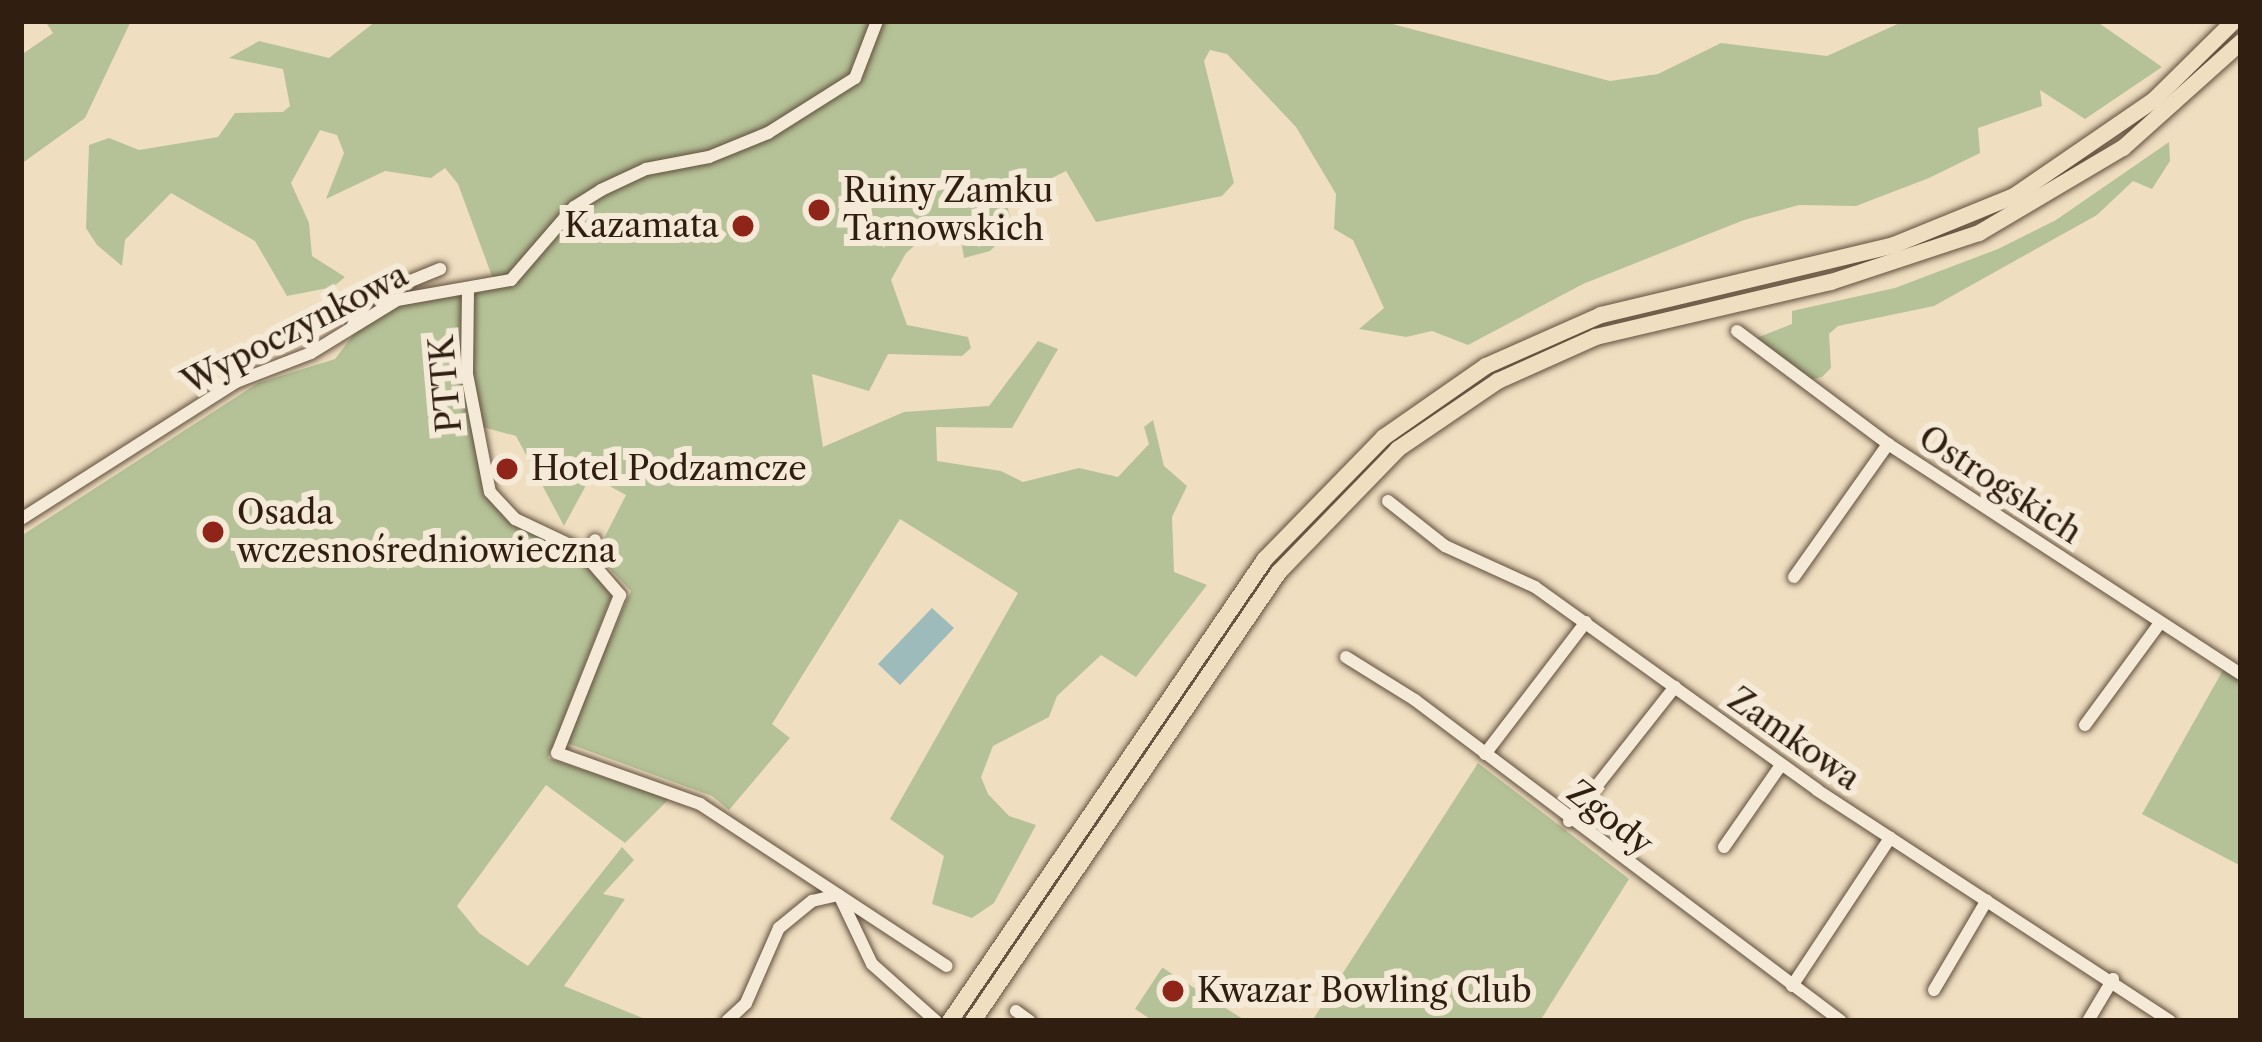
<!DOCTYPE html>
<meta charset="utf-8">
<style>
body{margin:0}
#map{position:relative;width:2262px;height:1042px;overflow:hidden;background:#f0dec1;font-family:"Libre Caslon Text",serif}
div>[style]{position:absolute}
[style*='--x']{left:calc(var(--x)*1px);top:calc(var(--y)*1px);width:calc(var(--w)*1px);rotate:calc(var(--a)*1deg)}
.green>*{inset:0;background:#b5c297}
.water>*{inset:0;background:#9dbbbb}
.roads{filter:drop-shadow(0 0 3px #604f3d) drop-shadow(0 0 3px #604f3d)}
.minor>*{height:12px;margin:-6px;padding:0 6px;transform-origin:6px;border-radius:6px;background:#f5ead7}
.major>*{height:16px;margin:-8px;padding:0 8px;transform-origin:8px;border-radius:8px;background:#f0dec1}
.dots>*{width:33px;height:33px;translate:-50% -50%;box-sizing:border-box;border:6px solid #f5ead7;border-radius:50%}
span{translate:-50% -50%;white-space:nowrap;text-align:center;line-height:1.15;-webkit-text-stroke:12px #f5ead7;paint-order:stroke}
.poi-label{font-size:33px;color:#301f11}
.left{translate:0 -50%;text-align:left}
.right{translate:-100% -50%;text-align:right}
.street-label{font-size:33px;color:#301f11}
.frame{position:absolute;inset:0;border:24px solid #301f11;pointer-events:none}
</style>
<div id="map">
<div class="green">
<i style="clip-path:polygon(45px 21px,131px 21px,85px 118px,21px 164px,21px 55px,53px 33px)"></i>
<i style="clip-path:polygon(376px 21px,1381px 21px,1610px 81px,1658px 74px,1721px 43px,1827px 56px,1904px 21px,2096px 21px,2162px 67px,2085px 119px,2040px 90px,2042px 106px,1978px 128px,1980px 153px,1929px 178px,1856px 206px,1799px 205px,1744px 220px,1583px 284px,1468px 345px,1432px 331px,1406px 337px,1359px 329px,1384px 308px,1353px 240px,1334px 229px,1336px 194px,1296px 127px,1227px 54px,1210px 50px,1204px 61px,1234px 183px,1222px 196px,1096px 222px,1066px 171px,1006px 201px,1013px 228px,990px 251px,964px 258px,960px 234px,945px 219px,906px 253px,891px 280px,907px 325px,968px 337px,971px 348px,962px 356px,888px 354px,869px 391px,812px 374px,823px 447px,904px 412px,989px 406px,1038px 341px,1058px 349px,1012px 428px,936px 427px,937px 461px,1001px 471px,1023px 482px,1079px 468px,1118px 477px,1149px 444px,1144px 427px,1153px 420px,1164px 466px,1187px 486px,1172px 517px,1174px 572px,1207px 585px,1136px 677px,1101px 655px,1057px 696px,1049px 717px,993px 746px,981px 777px,988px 794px,1009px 816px,1036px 825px,994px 903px,972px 918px,932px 904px,944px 856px,890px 819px,1018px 593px,900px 519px,772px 724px,790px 738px,729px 810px,712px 796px,564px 742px,631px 591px,596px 554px,626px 495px,591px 476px,564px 526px,516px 436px,475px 425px,468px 290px,493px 279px,458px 184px,445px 168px,431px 178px,385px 171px,326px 199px,344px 153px,337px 135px,320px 130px,291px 183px,309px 223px,312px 256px,345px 277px,333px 287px,287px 296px,255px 241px,171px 193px,125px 240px,122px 266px,97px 245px,86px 228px,89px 145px,109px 138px,139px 150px,218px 137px,235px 113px,283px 112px,290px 106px,283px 69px,229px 58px,259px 41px,329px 58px)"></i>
<i style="clip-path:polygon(2169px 142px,2170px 161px,2152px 189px,2133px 181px,2097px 215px,1934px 306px,1838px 326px,1829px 334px,1831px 368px,1822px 377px,1805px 381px,1751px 340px,1792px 324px,1792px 311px,1895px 288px,1998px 249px,2056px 220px)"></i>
<i style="clip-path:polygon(461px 296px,481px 478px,506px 517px,597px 569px,613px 592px,548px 758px,669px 799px,625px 843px,546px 785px,457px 906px,479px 933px,528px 966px,622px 847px,634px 860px,603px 894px,625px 899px,564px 986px,650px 1021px,21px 1021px,21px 536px,258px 383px,335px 359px,360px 326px,407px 300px)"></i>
<i style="clip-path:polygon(2223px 670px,2241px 681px,2241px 866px,2142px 814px)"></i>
<i style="clip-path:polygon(1478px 763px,1629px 879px,1540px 1021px,1312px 1021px)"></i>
<i style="clip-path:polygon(1162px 968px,1163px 968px,1246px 1021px,1153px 1021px,1135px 1009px)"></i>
</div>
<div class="water">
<i style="clip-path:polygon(932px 608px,954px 628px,900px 685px,878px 664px)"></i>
</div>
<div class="roads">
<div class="minor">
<i style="--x:468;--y:290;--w:84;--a:90.7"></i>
<i style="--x:467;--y:374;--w:120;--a:79"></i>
<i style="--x:490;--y:492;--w:37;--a:47"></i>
<i style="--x:515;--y:519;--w:73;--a:25.2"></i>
<i style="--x:581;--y:550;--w:60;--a:49.1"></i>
<i style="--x:620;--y:595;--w:170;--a:111.7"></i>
<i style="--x:557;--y:753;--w:152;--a:19.6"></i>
<i style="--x:700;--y:804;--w:295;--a:33.3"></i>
<i style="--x:353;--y:325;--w:31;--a:-59"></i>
<i style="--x:369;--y:298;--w:77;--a:-22.2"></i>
<i style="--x:1737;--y:331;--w:189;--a:36.8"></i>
<i style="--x:1888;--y:444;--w:421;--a:33.1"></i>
<i style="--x:1388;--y:501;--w:73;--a:38.3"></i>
<i style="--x:1445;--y:546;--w:99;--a:24.5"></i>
<i style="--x:1535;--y:587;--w:347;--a:35.7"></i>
<i style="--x:1817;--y:790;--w:422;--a:33.2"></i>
<i style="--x:21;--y:519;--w:255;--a:-32.5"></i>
<i style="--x:236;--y:382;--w:80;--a:-21.1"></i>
<i style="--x:311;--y:353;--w:101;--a:-31.6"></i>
<i style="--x:397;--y:300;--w:116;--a:-10"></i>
<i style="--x:511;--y:280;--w:96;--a:-49.2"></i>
<i style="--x:574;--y:207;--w:32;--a:-32"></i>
<i style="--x:601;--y:190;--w:50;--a:-25"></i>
<i style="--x:646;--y:169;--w:64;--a:-10.8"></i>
<i style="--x:709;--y:157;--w:64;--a:-22.1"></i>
<i style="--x:768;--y:133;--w:103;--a:-32.3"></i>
<i style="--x:855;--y:78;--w:61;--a:-68.9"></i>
<i style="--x:592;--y:559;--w:19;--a:-81"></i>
<i style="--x:1794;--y:577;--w:163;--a:-54.7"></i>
<i style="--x:1346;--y:657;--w:81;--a:31.9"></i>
<i style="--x:1415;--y:700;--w:533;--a:37"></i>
<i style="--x:2085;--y:725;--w:127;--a:-53.7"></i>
<i style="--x:1485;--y:754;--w:166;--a:-52.6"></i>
<i style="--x:1569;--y:821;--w:171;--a:-51.7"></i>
<i style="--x:1724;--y:847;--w:100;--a:-55.2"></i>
<i style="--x:840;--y:897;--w:74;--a:64.5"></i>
<i style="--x:872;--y:964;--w:86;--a:41.7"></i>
<i style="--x:1792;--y:986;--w:178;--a:-56.5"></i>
<i style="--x:1934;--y:990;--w:104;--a:-59.5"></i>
<i style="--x:1016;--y:1011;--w:17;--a:36"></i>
<i style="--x:727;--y:1021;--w:26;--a:-43"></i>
<i style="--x:746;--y:1003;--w:82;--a:-66.3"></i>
<i style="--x:779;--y:928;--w:43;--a:-39.3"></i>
<i style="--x:812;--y:901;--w:27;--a:-13"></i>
<i style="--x:2088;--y:1021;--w:49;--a:-59.2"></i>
</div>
<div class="major">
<i style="--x:950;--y:1021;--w:559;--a:-55.71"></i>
<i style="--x:1265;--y:559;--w:170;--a:-45.7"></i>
<i style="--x:1384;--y:437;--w:124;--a:-34.8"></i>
<i style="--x:1486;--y:366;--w:126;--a:-23.9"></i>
<i style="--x:1601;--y:315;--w:301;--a:-13.4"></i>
<i style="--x:1894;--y:245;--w:130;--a:-22.2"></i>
<i style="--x:2014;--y:196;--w:170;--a:-34.4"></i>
<i style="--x:2154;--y:100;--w:112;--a:-44.6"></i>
<i style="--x:973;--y:1021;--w:543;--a:-55.73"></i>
<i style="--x:1279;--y:572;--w:171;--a:-45.9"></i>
<i style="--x:1398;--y:449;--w:121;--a:-34.2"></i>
<i style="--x:1498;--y:381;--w:107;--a:-24.2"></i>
<i style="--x:1596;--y:337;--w:241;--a:-13.2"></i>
<i style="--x:1831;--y:282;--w:156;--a:-18.3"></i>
<i style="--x:1979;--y:233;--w:167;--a:-30.6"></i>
<i style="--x:2123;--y:148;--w:159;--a:-41.9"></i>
</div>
</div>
<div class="dots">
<i style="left:819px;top:210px;background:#8f2418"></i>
<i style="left:743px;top:226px;background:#8f2418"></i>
<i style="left:507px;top:469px;background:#8f2418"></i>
<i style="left:213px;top:532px;background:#8f2418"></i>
<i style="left:1173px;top:991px;background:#8f2418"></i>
</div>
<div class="poi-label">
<span class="left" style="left:843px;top:210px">Ruiny Zamku<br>Tarnowskich</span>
<span class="right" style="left:719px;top:226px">Kazamata</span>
<span class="left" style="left:531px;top:469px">Hotel Podzamcze</span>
<span class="left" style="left:237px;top:532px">Osada<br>wczesnośredniowieczna</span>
<span class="left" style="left:1197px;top:991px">Kwazar Bowling Club</span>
</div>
<div class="street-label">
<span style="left:295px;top:329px;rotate:-27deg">Wypoczynkowa</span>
<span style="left:446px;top:384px;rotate:-95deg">PTTK</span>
<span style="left:2000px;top:485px;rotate:33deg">Ostrogskich</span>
<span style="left:1794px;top:739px;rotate:35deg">Zamkowa</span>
<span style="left:1610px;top:818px;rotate:38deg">Zgody</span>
</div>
<div class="frame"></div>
</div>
